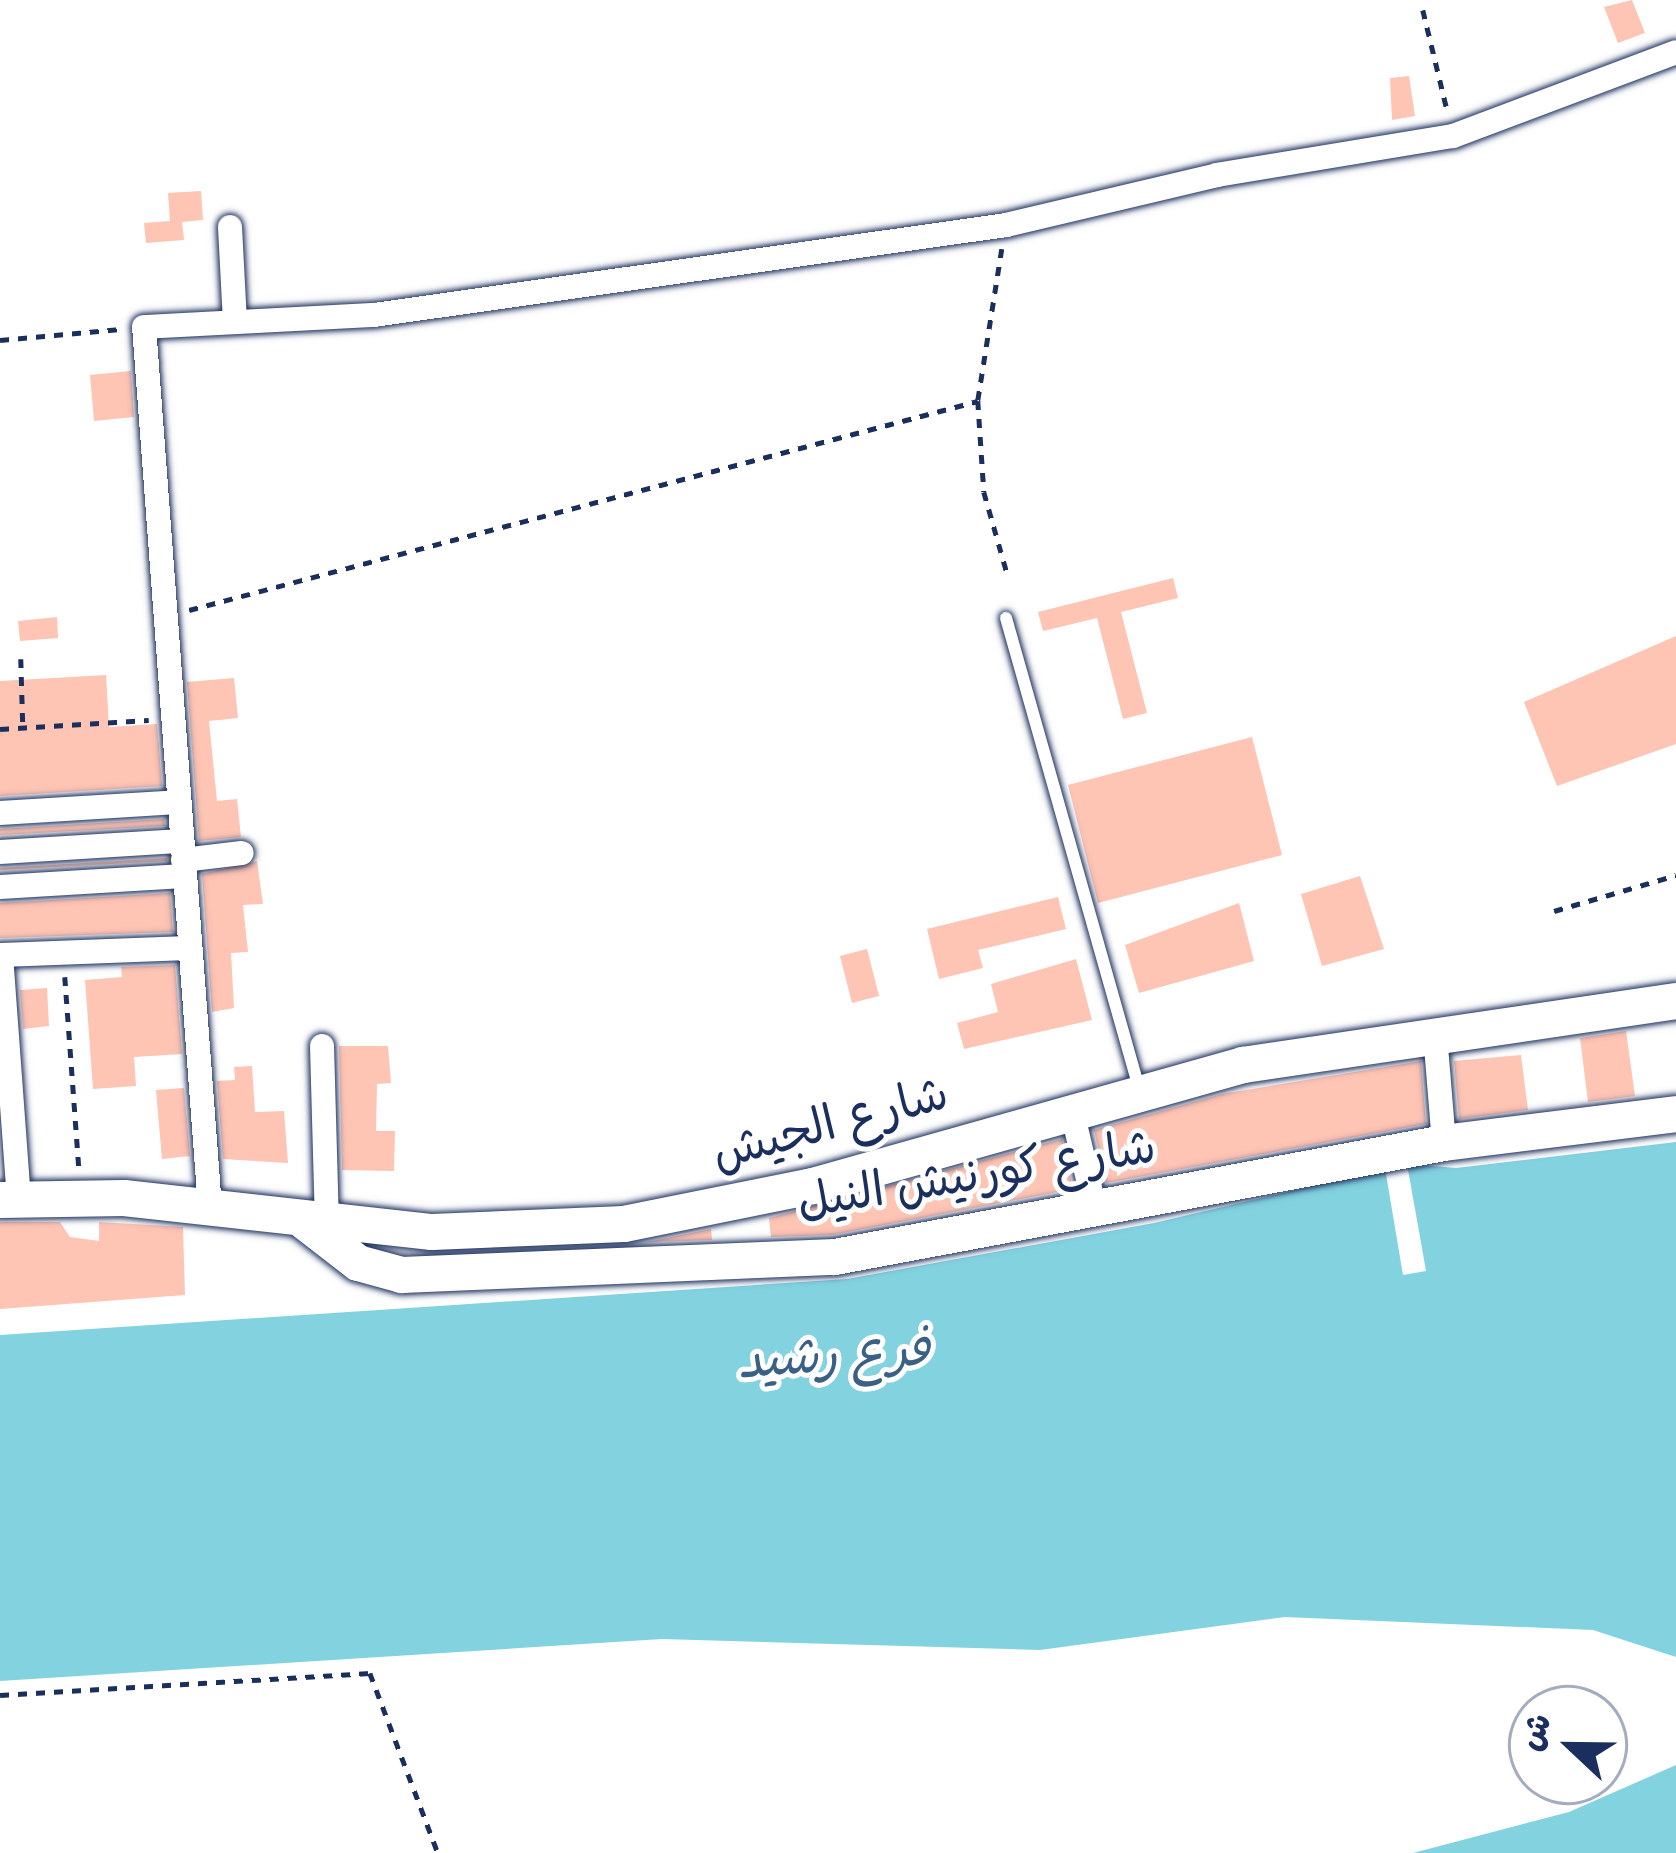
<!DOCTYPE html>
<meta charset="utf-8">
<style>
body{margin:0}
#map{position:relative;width:1676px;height:1853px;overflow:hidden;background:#fff;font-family:"Indie Flower","Playpen Sans Arabic",sans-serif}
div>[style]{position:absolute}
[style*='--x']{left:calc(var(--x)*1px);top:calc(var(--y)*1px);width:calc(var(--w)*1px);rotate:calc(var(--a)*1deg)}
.water>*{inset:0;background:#83d2e0}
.pier>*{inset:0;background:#fff}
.building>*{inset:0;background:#fec4b4}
.path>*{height:4.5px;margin-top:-2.25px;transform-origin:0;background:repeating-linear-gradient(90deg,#1b2f5e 0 9px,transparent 0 18px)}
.roads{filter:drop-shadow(0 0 3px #1b2f5e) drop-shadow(0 0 3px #1b2f5e)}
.service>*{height:12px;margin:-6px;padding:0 6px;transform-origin:6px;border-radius:6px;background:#fff}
.minor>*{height:24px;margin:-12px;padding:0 12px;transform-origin:12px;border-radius:12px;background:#fff}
.secondary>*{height:36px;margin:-18px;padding:0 18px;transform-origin:18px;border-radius:18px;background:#fff}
span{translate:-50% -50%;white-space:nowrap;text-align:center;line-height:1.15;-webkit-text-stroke:10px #fff;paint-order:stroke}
.street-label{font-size:48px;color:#1b2f5e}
.water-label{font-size:51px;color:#3a6085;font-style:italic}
.north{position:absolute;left:1508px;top:1685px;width:120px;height:120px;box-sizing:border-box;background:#fff;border:3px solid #a4acbf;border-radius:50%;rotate:292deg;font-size:33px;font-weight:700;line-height:48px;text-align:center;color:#1b2f5e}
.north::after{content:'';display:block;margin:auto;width:42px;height:54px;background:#1b2f5e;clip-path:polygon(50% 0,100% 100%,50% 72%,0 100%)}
</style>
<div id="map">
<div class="water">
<i style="clip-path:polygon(1676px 1142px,1676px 1657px,1593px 1630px,1285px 1617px,1040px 1650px,662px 1639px,0 1681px,0 1335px,847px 1279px,1154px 1223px,1407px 1164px,1456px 1168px)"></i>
<i style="clip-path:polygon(1676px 1765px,1676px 1853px,1413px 1853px,1569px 1812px)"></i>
</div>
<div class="pier">
<i style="clip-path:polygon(1407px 1164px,1426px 1271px,1403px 1275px,1385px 1168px)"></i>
</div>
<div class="building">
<i style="clip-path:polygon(1632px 0,1645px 33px,1618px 43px,1604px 7px)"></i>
<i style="clip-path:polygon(1409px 76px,1415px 116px,1392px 120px,1390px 78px)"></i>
<i style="clip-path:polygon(201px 191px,203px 220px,182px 222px,184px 240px,146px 243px,144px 223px,170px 221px,168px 193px)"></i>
<i style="clip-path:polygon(131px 371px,134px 417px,94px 421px,90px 375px)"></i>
<i style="clip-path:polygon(1173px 578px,1178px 598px,1121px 612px,1147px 713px,1123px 719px,1097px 618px,1043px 631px,1038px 612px)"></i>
<i style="clip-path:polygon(57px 617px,58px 638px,20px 641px,18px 621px)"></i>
<i style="clip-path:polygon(1676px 636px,1676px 744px,1557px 786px,1524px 702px)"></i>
<i style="clip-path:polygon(106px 675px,109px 727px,157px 724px,162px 786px,0 796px,0 681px)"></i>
<i style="clip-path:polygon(234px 678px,238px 718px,209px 721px,217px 801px,237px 799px,241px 837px,199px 841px,187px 682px)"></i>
<i style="clip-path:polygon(1252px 737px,1282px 855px,1098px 903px,1068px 785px)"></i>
<i style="clip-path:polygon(164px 819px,165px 826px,0 835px,0 829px)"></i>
<i style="clip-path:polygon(167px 858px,167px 861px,0 870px,0 868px)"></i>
<i style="clip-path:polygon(257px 861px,263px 904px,243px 905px,248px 952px,231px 953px,234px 1008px,212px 1012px,202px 874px)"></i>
<i style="clip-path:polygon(1360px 876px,1384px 949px,1322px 966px,1301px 894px)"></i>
<i style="clip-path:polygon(170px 893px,173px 932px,0 938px,0 903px)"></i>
<i style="clip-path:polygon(1058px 897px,1066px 929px,978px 950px,983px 968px,939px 979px,927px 929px)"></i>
<i style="clip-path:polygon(1239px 903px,1254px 961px,1139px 993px,1125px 945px)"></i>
<i style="clip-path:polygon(867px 949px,879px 996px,852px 1003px,840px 956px)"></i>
<i style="clip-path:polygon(1076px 959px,1092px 1020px,964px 1049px,957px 1023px,998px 1012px,991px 984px)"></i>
<i style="clip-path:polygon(175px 965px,182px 1054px,134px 1057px,136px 1086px,93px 1089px,85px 980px,122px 977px,121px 967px)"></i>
<i style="clip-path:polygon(47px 988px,49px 1026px,23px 1029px,20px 990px)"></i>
<i style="clip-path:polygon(1626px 1031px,1635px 1096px,1588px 1102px,1580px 1038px)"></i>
<i style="clip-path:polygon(339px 1046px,388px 1046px,391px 1083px,377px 1084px,376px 1131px,395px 1131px,394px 1171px,342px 1170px)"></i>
<i style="clip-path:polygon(1521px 1055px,1528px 1110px,1459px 1119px,1454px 1061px)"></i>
<i style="clip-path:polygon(1421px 1061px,1426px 1124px,1106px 1183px,1094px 1130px,1222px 1094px)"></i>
<i style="clip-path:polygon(252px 1066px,255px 1112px,284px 1111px,288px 1163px,223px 1159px,217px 1081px,235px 1080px,234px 1067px)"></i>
<i style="clip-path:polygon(184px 1088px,190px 1156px,162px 1159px,156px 1090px)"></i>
<i style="clip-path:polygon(1062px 1139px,1073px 1189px,832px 1235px,771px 1237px,769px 1218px)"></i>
<i style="clip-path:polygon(0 1222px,60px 1222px,70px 1237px,99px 1241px,99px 1222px,183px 1227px,185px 1295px,0 1309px)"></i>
<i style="clip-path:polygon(711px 1229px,712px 1240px,647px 1242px)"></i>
<i style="clip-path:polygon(1532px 1721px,1532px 1770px,1521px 1771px,1515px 1723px)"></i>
</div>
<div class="path">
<i style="--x:1423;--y:10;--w:106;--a:76.4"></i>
<i style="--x:1002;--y:249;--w:154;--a:99"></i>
<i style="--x:978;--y:401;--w:91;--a:86.2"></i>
<i style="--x:984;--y:492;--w:84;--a:74.1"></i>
<i style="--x:0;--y:340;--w:121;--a:-5.2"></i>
<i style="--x:189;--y:610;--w:816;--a:-14.84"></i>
<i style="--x:21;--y:659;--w:69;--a:88.3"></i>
<i style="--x:0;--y:729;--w:149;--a:-3.5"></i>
<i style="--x:1554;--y:911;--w:127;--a:-16.4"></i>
<i style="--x:65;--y:977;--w:193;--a:85.8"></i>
<i style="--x:0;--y:1695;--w:371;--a:-3.4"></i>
<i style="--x:370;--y:1673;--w:192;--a:69.3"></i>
</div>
<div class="roads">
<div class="service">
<i style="--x:1006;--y:618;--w:492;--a:74.2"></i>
</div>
<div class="minor">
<i style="--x:230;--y:227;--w:94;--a:87"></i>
<i style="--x:0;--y:813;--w:178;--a:-3.5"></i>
<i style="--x:0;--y:852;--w:182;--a:-3.5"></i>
<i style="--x:183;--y:860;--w:59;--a:-6.8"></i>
<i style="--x:0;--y:887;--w:184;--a:-3.4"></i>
<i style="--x:0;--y:955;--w:190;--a:-2.1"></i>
<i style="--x:1;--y:955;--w:244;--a:85.8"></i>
<i style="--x:1435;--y:1034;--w:109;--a:85.3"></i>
<i style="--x:322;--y:1046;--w:178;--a:88.4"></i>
<i style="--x:1072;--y:1111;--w:101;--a:76.8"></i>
<i style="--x:210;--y:1208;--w:883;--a:-94.28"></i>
<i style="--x:144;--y:327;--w:230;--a:-3"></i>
<i style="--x:374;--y:315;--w:638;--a:-8.1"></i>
<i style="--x:1006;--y:225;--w:217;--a:-13.3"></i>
<i style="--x:1217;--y:175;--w:239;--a:-9.4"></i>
<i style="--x:1453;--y:136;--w:238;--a:-20.6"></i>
</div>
<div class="secondary">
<i style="--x:0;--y:1200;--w:124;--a:-0.9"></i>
<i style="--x:124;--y:1198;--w:310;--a:6.3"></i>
<i style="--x:432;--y:1232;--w:192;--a:-2.4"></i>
<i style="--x:624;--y:1224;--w:193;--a:-11.4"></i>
<i style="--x:813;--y:1186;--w:447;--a:-15.7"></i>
<i style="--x:1243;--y:1065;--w:438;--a:-8.4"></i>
<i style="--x:305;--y:1222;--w:67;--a:37.7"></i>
<i style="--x:358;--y:1263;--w:46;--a:15.3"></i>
<i style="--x:402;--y:1275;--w:433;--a:-2.4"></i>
<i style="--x:835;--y:1257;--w:620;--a:-10.6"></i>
<i style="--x:1444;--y:1143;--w:234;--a:-7.1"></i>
</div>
</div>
<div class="street-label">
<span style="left:831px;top:1127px;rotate:-15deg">شارع الجيش</span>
<span style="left:977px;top:1178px;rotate:-9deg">شارع كورنيش النيل</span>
</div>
<div class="water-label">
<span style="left:834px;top:1359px;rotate:-4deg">فرع رشيد</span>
</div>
<div class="north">ش</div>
</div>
